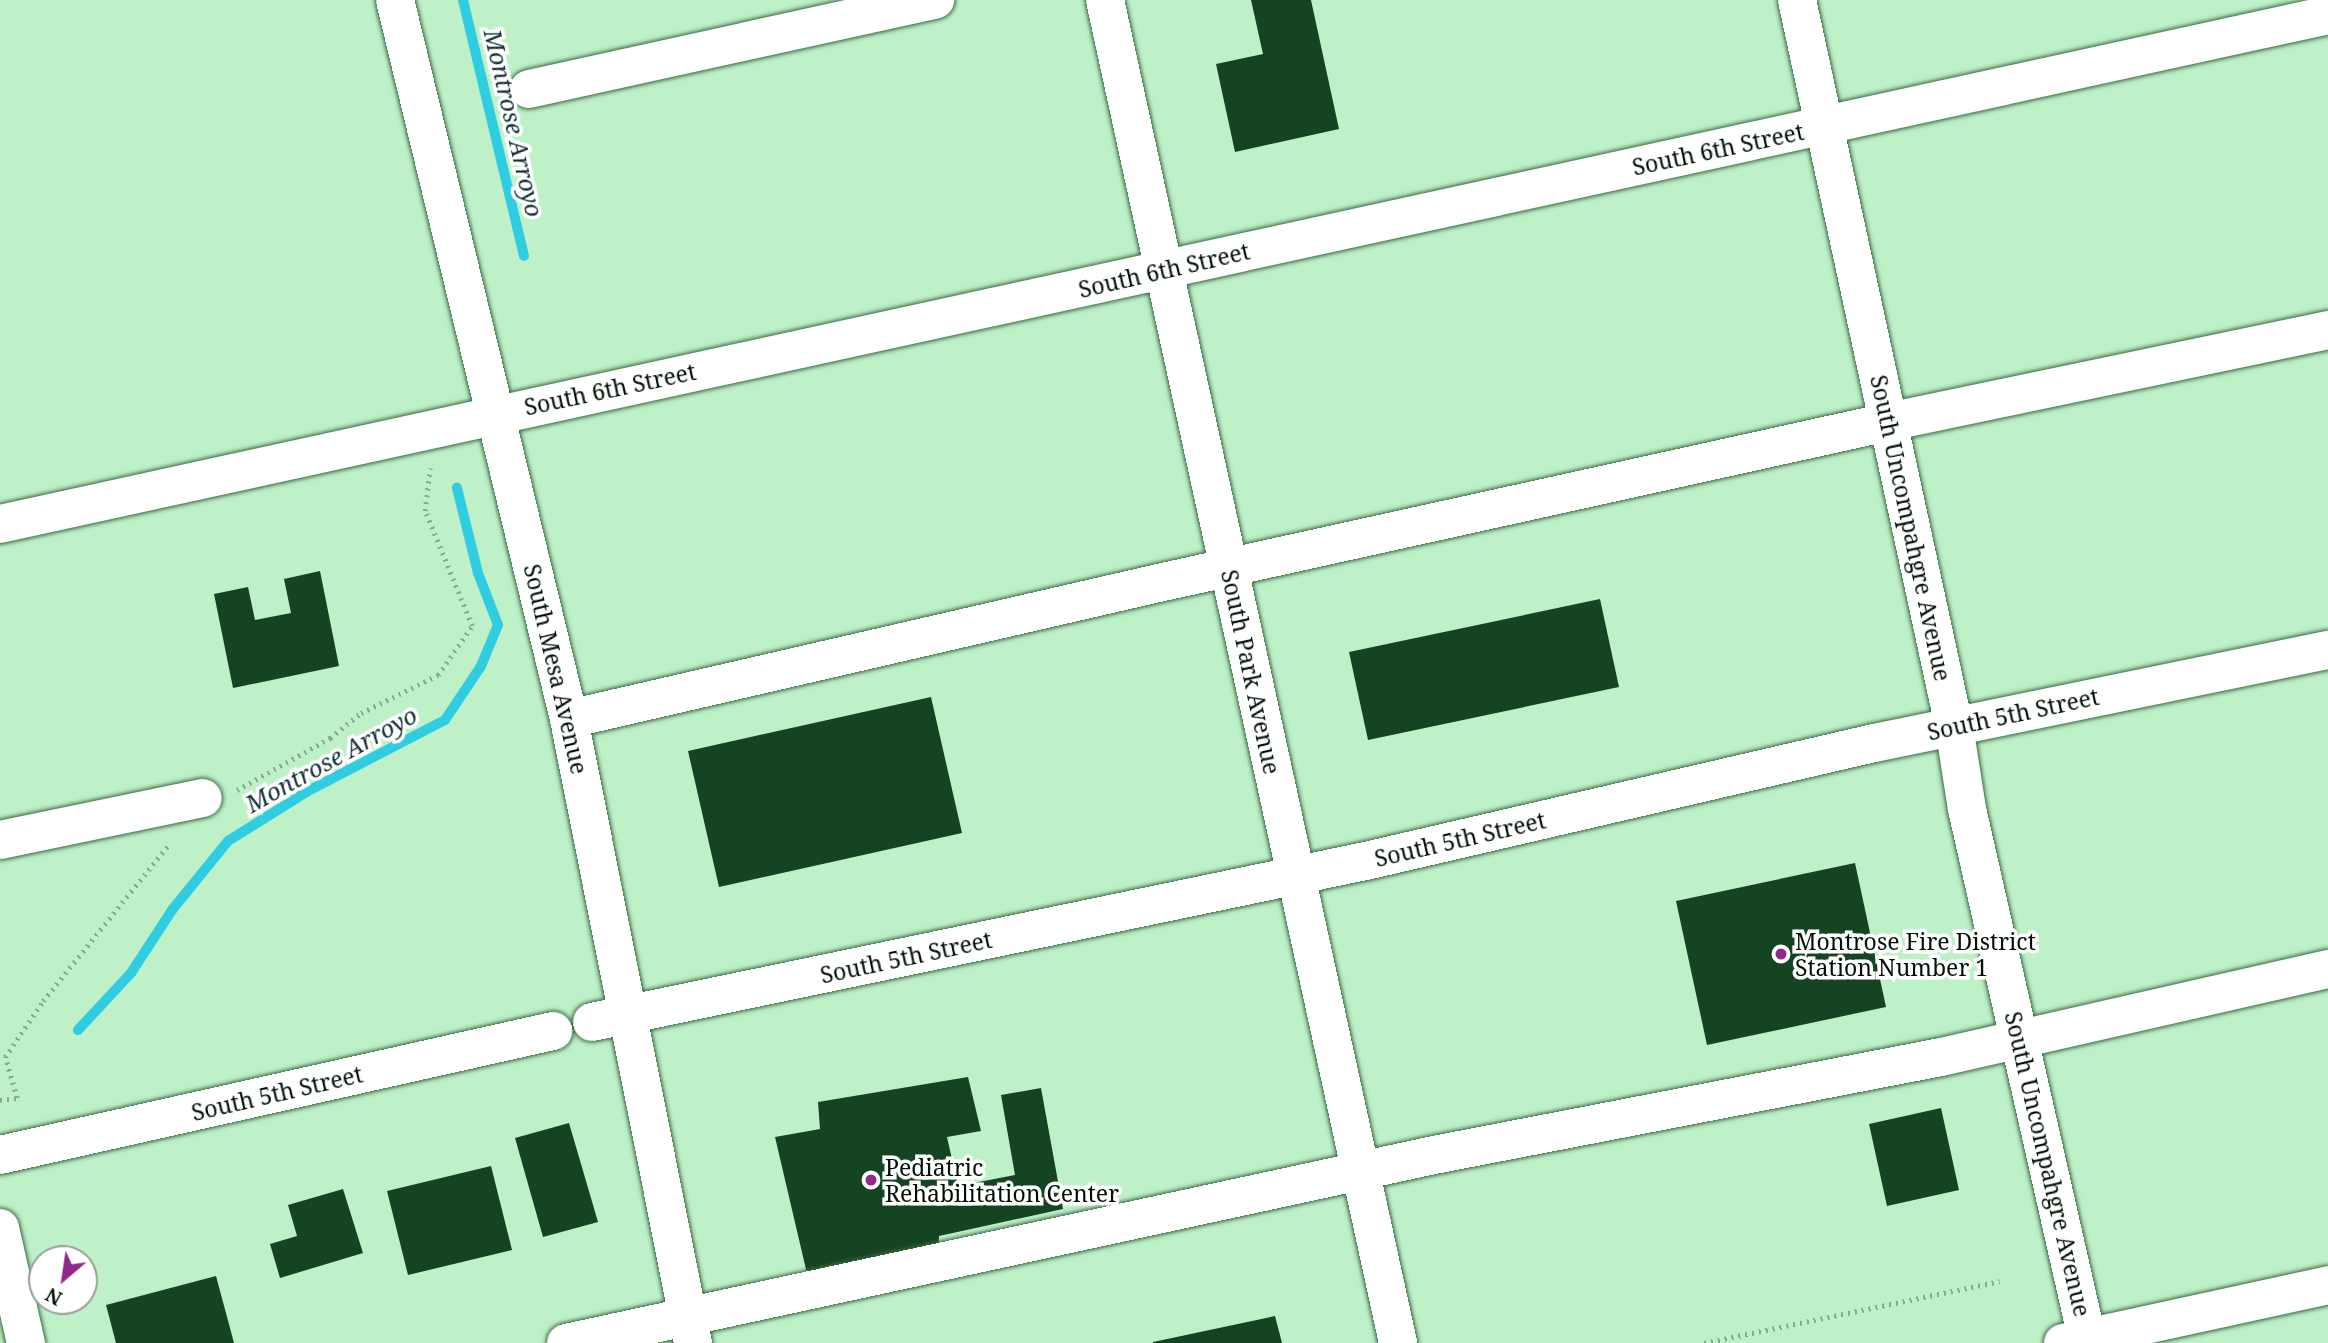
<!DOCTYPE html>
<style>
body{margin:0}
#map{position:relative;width:2328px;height:1343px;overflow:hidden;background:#bef1c7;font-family:"Noto Serif",serif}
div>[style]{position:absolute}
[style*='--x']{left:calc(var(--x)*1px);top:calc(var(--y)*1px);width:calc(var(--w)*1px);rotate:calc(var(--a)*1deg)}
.stream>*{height:10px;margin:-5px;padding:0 5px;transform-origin:5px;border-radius:5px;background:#30cce2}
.building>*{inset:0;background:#154422}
.path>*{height:4.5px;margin-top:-2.25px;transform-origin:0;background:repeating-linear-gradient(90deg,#84ac8b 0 2px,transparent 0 7px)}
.roads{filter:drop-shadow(0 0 2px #3b6945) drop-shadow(0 0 2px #3b6945)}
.minor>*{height:38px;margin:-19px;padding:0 19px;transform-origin:19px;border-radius:19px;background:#fff}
.dots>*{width:19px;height:19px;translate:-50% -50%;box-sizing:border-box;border:4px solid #fff;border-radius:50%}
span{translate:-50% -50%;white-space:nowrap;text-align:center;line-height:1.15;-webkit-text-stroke:7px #fff;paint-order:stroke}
.street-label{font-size:23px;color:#011004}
.poi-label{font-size:23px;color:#011004}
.left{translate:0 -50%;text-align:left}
.water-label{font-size:24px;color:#123136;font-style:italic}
.north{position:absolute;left:28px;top:1245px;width:70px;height:70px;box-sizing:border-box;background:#fff;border:2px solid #999f9b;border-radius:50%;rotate:209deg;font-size:19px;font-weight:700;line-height:28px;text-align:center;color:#011004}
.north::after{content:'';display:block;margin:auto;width:24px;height:32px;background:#91298d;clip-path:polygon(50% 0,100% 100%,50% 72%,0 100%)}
</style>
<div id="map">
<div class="stream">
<i style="--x:463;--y:0;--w:263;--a:76.6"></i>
<i style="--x:78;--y:1030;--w:78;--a:-47.1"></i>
<i style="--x:131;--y:973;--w:75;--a:-56.9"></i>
<i style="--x:172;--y:910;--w:89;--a:-50.9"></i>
<i style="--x:228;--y:841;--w:94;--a:-32"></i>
<i style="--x:308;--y:791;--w:154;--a:-27.4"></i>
<i style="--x:445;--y:720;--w:65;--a:-56.3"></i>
<i style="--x:481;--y:666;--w:44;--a:-67.5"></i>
<i style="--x:498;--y:625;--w:56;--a:-111"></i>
<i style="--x:478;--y:573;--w:88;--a:-103.9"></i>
</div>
<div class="building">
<i style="clip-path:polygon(1251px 0,1311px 0,1339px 129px,1235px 152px,1216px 64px,1263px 54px)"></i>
<i style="clip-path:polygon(320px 571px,339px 666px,233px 688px,214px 594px,248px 587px,255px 620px,291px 613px,284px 579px)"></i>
<i style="clip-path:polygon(1600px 599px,1619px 687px,1368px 740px,1349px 652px)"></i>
<i style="clip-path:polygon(931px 697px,962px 833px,719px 887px,688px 751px)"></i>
<i style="clip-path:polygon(1855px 863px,1886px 1007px,1707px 1045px,1676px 901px)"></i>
<i style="clip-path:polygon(968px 1077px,981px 1131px,947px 1137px,958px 1186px,1015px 1175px,1001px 1095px,1041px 1088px,1063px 1209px,939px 1236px,938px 1257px,808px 1278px,775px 1137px,820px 1129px,818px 1102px)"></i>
<i style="clip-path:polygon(1941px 1108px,1959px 1190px,1887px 1206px,1869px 1124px)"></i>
<i style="clip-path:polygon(569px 1123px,598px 1222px,543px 1237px,515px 1138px)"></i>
<i style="clip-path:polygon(491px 1166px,512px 1250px,408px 1275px,387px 1191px)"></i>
<i style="clip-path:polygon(343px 1189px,363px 1253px,280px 1278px,270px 1244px,297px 1236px,288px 1205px)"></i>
<i style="clip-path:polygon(216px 1276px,234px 1343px,116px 1343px,106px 1305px)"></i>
<i style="clip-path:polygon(1275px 1316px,1282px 1343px,1153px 1343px,1153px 1342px)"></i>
</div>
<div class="path">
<i style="--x:237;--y:790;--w:107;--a:-29.2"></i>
<i style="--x:330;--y:738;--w:40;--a:-39"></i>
<i style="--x:361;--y:713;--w:86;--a:-26.3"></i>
<i style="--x:438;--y:675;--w:60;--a:-55.2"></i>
<i style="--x:472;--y:626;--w:124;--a:-112.2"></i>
<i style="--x:425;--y:511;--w:43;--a:-83.4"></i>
<i style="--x:0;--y:1100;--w:17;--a:-7"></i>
<i style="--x:17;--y:1098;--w:43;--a:-106.3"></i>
<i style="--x:5;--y:1057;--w:68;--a:-55.8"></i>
<i style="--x:43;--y:1001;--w:203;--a:-51.2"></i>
<i style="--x:1704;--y:1343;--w:302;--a:-11.8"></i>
</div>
<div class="roads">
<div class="minor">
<i style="--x:395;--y:0;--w:740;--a:76.4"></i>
<i style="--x:569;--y:719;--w:636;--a:78.76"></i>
<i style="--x:1105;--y:0;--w:1375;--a:77.69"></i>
<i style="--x:1797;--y:0;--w:743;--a:77.8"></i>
<i style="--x:1954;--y:726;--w:84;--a:81.1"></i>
<i style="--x:1967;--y:809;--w:548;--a:77.23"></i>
<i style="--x:529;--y:89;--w:416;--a:-12.4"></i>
<i style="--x:0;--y:524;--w:2383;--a:-12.33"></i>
<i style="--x:569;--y:719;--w:600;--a:-12.99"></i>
<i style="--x:1154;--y:584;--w:752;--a:-12.45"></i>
<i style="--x:1888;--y:422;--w:450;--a:-11.8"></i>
<i style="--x:0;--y:840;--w:207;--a:-11.7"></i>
<i style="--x:592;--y:1022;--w:795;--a:-11.76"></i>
<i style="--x:1370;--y:860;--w:517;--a:-13.07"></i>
<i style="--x:1874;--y:743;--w:463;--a:-11.6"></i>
<i style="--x:0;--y:1155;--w:567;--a:-12.64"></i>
<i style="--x:0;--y:1228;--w:118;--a:77.3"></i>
<i style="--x:566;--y:1343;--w:888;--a:-12.22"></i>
<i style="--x:1434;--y:1155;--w:516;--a:-10.94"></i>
<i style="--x:1941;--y:1057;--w:397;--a:-12.8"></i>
<i style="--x:2063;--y:1343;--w:271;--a:-12.3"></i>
</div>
</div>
<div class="dots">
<i style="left:1781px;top:954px;background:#91298d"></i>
<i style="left:871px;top:1180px;background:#91298d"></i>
</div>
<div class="street-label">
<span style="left:1718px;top:149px;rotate:-12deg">South 6th Street</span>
<span style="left:1164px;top:270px;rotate:-13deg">South 6th Street</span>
<span style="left:610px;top:389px;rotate:-12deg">South 6th Street</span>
<span style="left:1911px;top:528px;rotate:78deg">South Uncompahgre Avenue</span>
<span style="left:556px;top:669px;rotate:77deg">South Mesa Avenue</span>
<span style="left:1251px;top:672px;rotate:78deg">South Park Avenue</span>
<span style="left:2013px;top:714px;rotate:-12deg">South 5th Street</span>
<span style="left:1460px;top:839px;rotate:-13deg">South 5th Street</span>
<span style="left:906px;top:957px;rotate:-12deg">South 5th Street</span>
<span style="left:277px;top:1093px;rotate:-13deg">South 5th Street</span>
<span style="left:2048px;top:1164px;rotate:77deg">South Uncompahgre Avenue</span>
</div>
<div class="poi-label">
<span class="left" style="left:1795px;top:954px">Montrose Fire District<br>Station Number 1</span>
<span class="left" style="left:885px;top:1180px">Pediatric<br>Rehabilitation Center</span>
</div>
<div class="water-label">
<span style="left:514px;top:123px;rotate:77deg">Montrose Arroyo</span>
<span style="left:331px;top:759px;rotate:-29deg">Montrose Arroyo</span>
</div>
<div class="north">N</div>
</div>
